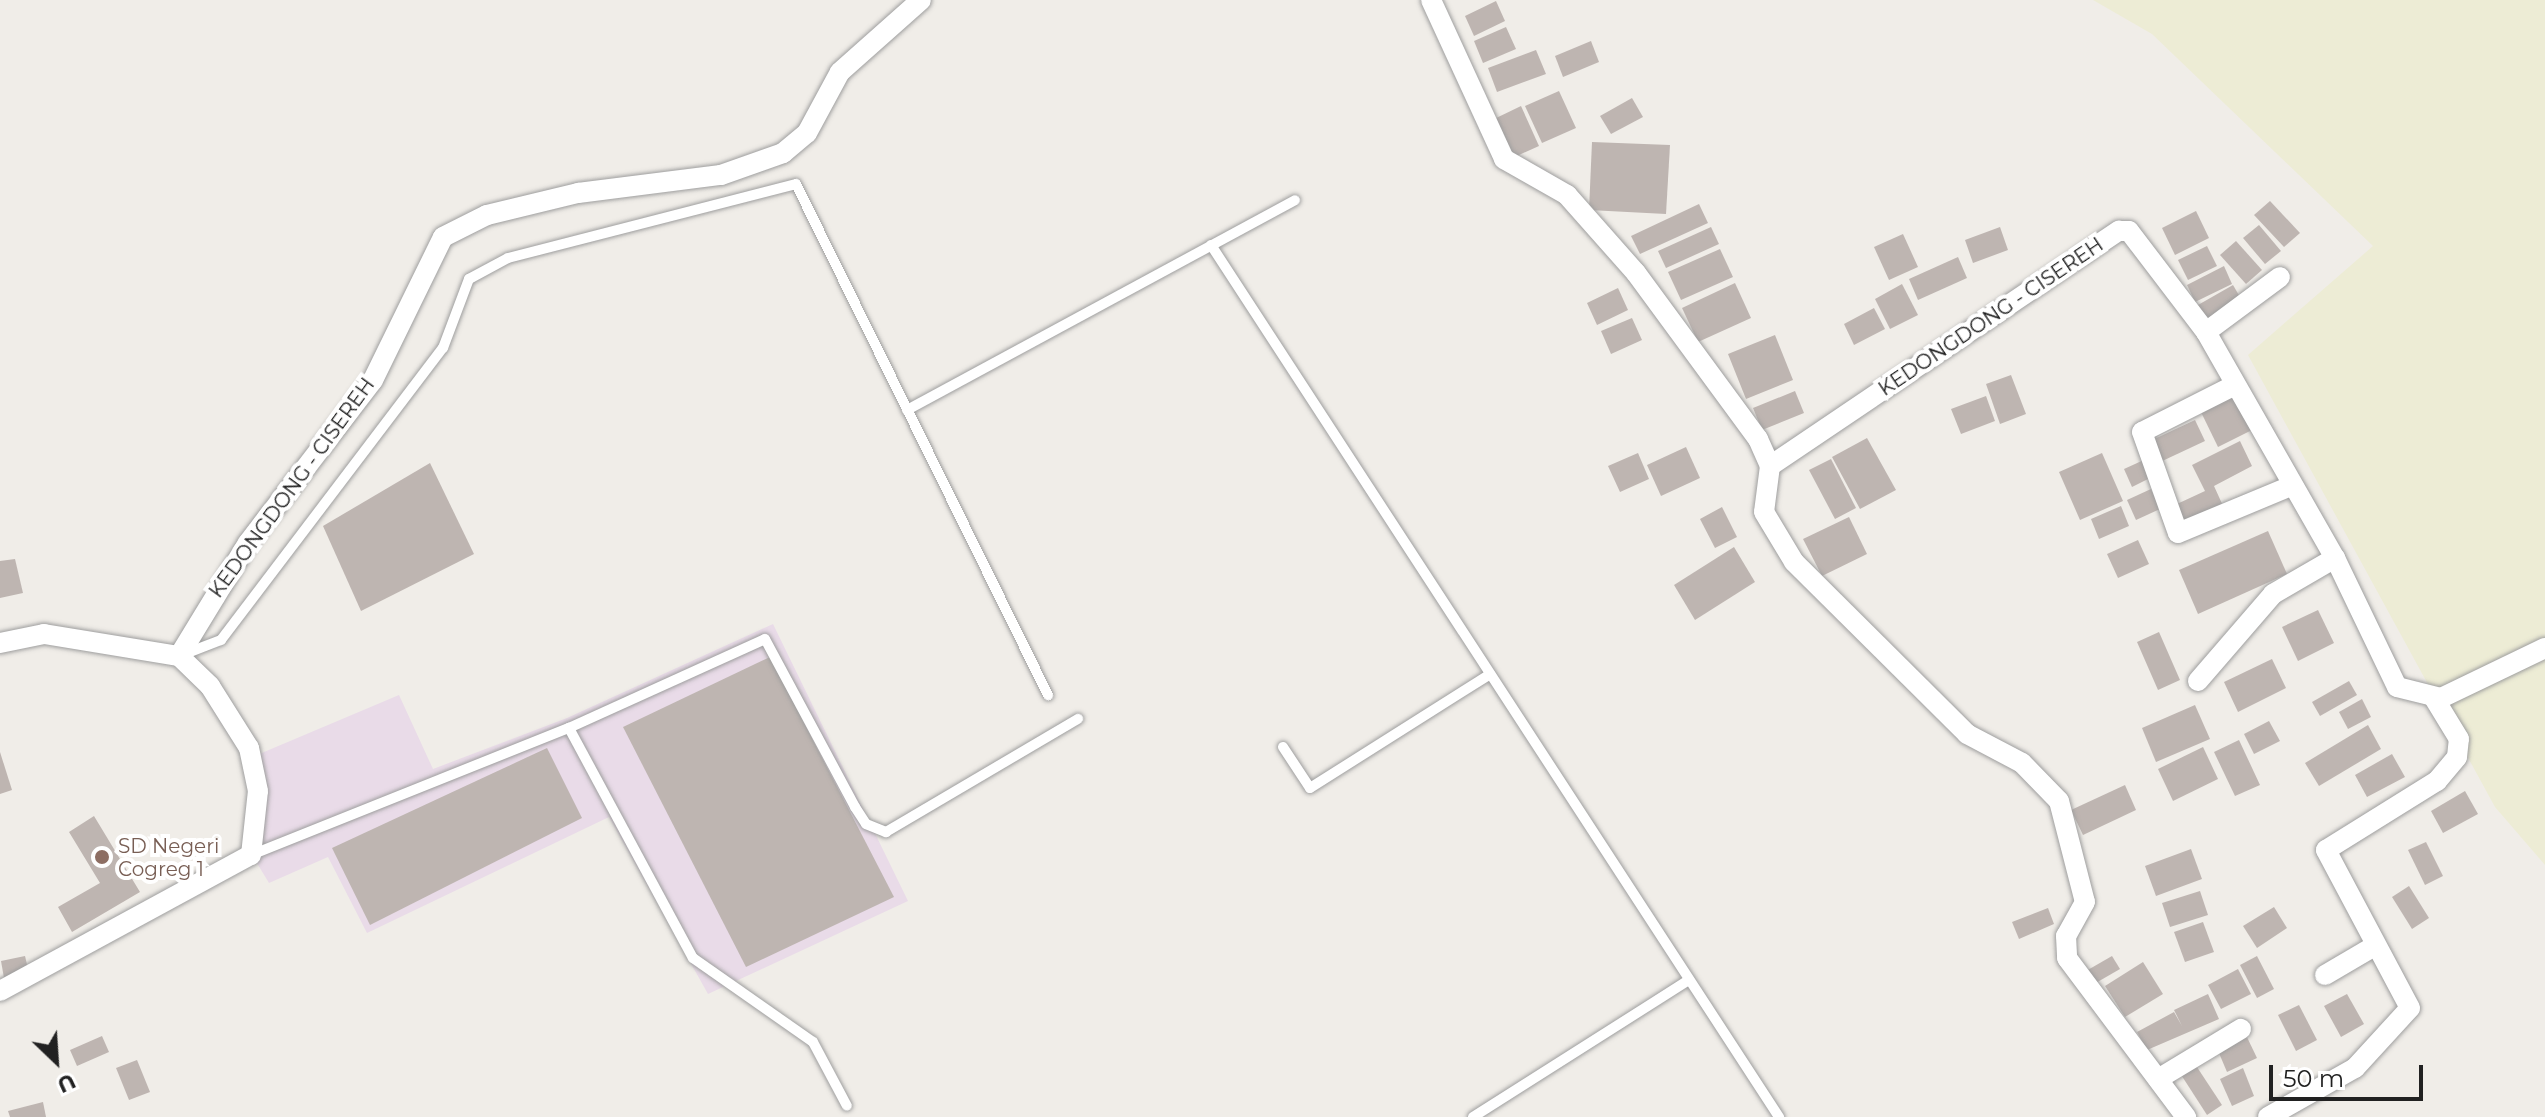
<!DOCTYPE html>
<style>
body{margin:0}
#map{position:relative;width:2545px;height:1117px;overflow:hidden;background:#f0ede8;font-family:Montserrat,sans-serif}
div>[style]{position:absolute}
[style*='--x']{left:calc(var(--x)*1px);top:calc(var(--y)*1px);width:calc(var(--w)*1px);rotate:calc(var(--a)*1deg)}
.industrial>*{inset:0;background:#e9dbe8}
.farmland>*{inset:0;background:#edecd5}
.building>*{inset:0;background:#beb5b1}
.roads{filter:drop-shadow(0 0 2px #9e9e9e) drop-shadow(0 0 2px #9e9e9e)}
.lane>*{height:10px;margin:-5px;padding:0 5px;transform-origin:5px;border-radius:5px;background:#fff}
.street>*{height:20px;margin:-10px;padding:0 10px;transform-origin:10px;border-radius:10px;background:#fff}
.dots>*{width:22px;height:22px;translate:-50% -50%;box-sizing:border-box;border:4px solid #fff;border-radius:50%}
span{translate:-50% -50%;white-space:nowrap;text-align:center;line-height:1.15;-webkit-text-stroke:8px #fff;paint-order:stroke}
.street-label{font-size:20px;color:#212121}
.education-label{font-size:20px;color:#785e54}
.left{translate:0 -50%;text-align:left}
.north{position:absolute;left:16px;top:1021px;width:80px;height:80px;-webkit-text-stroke:6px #fff;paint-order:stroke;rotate:155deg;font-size:22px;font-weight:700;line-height:32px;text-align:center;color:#212121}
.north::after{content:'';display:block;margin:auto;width:28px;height:36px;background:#212121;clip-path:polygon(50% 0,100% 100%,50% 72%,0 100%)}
.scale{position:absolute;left:2269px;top:1065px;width:154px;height:36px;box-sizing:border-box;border:4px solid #212121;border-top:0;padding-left:10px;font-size:24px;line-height:28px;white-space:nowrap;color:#212121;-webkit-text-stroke:6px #fff;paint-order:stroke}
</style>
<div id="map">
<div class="industrial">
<i style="clip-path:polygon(773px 624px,908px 901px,708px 994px,609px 817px,367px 933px,328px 857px,269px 883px,252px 855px,250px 758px,399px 695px,433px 769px,567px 718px)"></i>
</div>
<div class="farmland">
<i style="clip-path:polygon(2093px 0,2545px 0,2545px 865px,2495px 807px,2248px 355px,2373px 246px,2152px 34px)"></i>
</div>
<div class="building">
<i style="clip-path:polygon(1496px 1px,1505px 21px,1474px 36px,1465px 16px)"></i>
<i style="clip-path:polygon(1506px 27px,1516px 49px,1483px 63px,1474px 41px)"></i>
<i style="clip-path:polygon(1591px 41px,1599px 62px,1563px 77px,1555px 56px)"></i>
<i style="clip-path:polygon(1536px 50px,1546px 74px,1497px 92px,1488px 68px)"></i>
<i style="clip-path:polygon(1559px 91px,1576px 128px,1542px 143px,1525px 106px)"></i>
<i style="clip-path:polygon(1632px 98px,1643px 117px,1611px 134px,1600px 116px)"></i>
<i style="clip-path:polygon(1521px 106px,1539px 146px,1508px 160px,1490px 121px)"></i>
<i style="clip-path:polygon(1592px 142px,1670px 145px,1666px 214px,1589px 210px)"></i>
<i style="clip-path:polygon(2270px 201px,2300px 233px,2284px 247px,2254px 215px)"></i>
<i style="clip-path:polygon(1699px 204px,1708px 223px,1640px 254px,1631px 236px)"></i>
<i style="clip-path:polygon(2196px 211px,2209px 238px,2175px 255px,2162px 228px)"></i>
<i style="clip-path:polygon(2259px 225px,2281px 251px,2265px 264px,2243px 238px)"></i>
<i style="clip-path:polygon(1711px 227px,1719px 244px,1666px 268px,1658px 251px)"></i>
<i style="clip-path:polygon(2000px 227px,2008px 250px,1973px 263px,1965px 240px)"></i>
<i style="clip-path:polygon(1903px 234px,1918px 267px,1889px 280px,1874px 247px)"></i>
<i style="clip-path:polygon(2236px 241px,2262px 270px,2246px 284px,2220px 255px)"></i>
<i style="clip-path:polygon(2207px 246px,2217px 266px,2188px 280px,2178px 260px)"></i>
<i style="clip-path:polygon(1720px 249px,1733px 277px,1681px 300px,1668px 272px)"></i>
<i style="clip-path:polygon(1958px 257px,1967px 278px,1918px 300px,1909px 279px)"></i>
<i style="clip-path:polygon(2224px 266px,2232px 284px,2195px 302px,2187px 285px)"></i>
<i style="clip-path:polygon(1735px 283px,1751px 318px,1698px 342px,1682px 308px)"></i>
<i style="clip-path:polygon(1902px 284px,1918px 315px,1890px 329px,1875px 299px)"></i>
<i style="clip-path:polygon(2233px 285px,2244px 304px,2208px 324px,2198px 305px)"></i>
<i style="clip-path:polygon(1618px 288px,1628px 310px,1597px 325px,1587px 303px)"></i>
<i style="clip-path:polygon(1874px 308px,1885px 329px,1854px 345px,1844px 324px)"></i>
<i style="clip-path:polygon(1632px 318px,1642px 340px,1611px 354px,1601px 331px)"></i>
<i style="clip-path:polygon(1775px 335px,1793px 380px,1746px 399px,1728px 354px)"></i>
<i style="clip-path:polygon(2011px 375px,2026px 414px,2000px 424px,1986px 384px)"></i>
<i style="clip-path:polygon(2234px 390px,2254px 429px,2218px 447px,2199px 408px)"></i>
<i style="clip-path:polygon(1795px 391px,1804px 413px,1762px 430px,1753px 408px)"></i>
<i style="clip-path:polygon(1986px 396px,1995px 421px,1961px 434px,1951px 409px)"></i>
<i style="clip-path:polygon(2195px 420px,2205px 441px,2158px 463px,2148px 442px)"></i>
<i style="clip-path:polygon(1867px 438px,1896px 490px,1860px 509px,1832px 457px)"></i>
<i style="clip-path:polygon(2240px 441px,2252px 466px,2214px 486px,2224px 508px,2187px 525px,2177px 504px,2205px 491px,2192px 465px)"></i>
<i style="clip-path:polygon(1686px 447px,1700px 478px,1661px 496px,1647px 465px)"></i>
<i style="clip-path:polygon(1638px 453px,1649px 479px,1620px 492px,1608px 466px)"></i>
<i style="clip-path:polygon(2102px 453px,2123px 501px,2080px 520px,2059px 472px)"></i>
<i style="clip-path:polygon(1831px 459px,1856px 508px,1835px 519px,1809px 470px)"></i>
<i style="clip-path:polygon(2146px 459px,2154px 476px,2132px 487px,2124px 469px)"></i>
<i style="clip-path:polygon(430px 463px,474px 554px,361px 611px,323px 526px)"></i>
<i style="clip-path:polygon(2151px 489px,2160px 509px,2136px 520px,2127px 500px)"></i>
<i style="clip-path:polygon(2121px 506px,2129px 526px,2099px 539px,2091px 519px)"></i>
<i style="clip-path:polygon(1722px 507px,1737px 537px,1715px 548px,1700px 519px)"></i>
<i style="clip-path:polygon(1849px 517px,1867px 554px,1822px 576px,1803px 539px)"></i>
<i style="clip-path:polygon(2268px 531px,2287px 574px,2198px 614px,2179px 570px)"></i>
<i style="clip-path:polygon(2138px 540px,2149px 564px,2118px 578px,2107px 554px)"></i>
<i style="clip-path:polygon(1734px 547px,1755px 582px,1695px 620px,1674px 585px)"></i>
<i style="clip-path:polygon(15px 559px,23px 593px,0 598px,0 561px)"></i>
<i style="clip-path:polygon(2318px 610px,2334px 643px,2298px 661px,2282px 627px)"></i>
<i style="clip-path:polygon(2159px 632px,2180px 680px,2158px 690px,2137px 642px)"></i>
<i style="clip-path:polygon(770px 657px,894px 897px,746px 967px,623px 727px)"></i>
<i style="clip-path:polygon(2272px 659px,2286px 688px,2238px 712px,2224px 682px)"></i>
<i style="clip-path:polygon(2349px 681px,2357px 695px,2320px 716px,2312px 702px)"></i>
<i style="clip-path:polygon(2362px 699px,2371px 717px,2348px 729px,2339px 712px)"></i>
<i style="clip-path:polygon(2195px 705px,2210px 739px,2156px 762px,2142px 728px)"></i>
<i style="clip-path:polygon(2269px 721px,2280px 741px,2254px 754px,2244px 734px)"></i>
<i style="clip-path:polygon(2368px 725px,2381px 749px,2319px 786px,2305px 763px)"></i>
<i style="clip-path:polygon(2239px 740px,2260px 785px,2235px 796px,2214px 752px)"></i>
<i style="clip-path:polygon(2203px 747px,2218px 779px,2173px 801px,2158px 769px)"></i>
<i style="clip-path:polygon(547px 748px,582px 818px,370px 925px,332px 848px)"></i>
<i style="clip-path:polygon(0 752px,12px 790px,0 794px)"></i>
<i style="clip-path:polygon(2392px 754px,2405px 777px,2367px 797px,2355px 775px)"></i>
<i style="clip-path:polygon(2125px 785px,2136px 810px,2083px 835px,2071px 810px)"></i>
<i style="clip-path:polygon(2465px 791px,2478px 814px,2443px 833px,2431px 811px)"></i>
<i style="clip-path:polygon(94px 816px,140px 892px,72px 932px,58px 907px,100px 883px,69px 832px)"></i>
<i style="clip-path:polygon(2426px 842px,2443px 876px,2425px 885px,2408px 850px)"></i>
<i style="clip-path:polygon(2191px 849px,2202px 879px,2156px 896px,2145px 866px)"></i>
<i style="clip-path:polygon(2409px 886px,2429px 918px,2412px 929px,2392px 897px)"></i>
<i style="clip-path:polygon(2200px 891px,2208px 915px,2170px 927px,2162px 903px)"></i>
<i style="clip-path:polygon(2274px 907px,2287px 928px,2257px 948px,2243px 926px)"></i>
<i style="clip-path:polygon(2048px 908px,2054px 924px,2019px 939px,2012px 922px)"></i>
<i style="clip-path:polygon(2203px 922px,2214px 952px,2185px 962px,2174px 932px)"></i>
<i style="clip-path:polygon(25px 956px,29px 973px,4px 978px,1px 961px)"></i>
<i style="clip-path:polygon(2112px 956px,2120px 969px,2094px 984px,2086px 971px)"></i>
<i style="clip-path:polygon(2257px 956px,2274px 989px,2257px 998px,2240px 965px)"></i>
<i style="clip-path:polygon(2143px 962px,2163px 994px,2125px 1017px,2105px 986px)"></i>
<i style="clip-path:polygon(2238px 969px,2251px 994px,2221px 1009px,2208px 985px)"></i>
<i style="clip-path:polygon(2208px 994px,2219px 1019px,2147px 1050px,2137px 1032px,2174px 1012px,2182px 1026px,2174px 1010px)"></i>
<i style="clip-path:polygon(2347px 994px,2364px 1024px,2341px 1037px,2324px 1006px)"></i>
<i style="clip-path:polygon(2299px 1005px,2317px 1040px,2296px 1051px,2278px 1015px)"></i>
<i style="clip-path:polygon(2245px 1033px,2257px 1058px,2227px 1072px,2216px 1046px)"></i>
<i style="clip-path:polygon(102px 1036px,109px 1052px,77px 1066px,70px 1050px)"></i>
<i style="clip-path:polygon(137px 1060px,150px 1092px,129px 1100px,116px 1068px)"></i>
<i style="clip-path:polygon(2193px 1061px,2222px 1105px,2207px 1115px,2178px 1070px)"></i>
<i style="clip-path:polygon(2243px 1068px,2254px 1096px,2232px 1106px,2220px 1079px)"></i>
<i style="clip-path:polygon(43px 1102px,46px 1117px,10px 1117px,8px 1111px)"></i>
</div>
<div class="roads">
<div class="lane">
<i style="--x:1211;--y:245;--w:1041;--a:56.92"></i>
<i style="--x:907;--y:410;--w:441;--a:-28.4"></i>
<i style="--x:182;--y:655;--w:42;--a:-21"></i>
<i style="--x:221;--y:640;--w:367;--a:-52.8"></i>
<i style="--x:443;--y:348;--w:74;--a:-69.4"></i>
<i style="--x:469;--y:279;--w:44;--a:-28.3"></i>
<i style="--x:508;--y:258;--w:297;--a:-14.4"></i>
<i style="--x:796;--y:184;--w:570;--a:63.75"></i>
<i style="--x:569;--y:728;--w:215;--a:-24.4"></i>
<i style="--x:765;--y:639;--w:191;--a:61.8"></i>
<i style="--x:855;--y:807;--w:20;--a:57"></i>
<i style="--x:866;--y:824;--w:22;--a:22"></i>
<i style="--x:886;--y:832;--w:223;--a:-30.5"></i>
<i style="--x:1283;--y:747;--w:49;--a:56.6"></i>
<i style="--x:1310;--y:788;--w:213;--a:-32.3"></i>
<i style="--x:251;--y:855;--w:342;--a:-21.8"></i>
<i style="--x:569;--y:728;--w:261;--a:61.7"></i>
<i style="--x:693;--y:958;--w:146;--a:35"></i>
<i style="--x:813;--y:1042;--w:72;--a:62"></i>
<i style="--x:1473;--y:1117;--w:256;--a:-32.4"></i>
</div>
<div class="street">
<i style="--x:1431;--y:0;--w:175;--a:65.3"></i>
<i style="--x:1504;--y:159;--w:73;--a:29.7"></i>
<i style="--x:1567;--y:195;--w:104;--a:48.5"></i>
<i style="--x:1636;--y:273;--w:206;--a:53.7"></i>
<i style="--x:1758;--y:439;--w:30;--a:66"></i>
<i style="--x:1770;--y:466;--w:421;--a:-34"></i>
<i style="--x:2119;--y:231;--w:10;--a:0"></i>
<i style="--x:2129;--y:231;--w:127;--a:52.7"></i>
<i style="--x:2206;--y:332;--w:260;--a:60.3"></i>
<i style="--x:2335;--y:558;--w:143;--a:64.3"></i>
<i style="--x:2397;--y:687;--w:45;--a:14"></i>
<i style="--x:2441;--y:698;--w:115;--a:-25.7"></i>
<i style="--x:2206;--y:332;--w:92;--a:-36.6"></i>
<i style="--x:2235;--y:385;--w:104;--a:153.2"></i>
<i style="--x:2142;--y:432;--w:107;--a:70.4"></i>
<i style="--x:2178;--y:533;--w:122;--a:-22.6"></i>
<i style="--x:1770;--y:466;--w:46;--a:97.4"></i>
<i style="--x:1764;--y:512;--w:58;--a:59"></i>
<i style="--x:1794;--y:562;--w:244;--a:44.8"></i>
<i style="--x:1967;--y:734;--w:62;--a:27.8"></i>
<i style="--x:2022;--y:763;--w:53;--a:45.8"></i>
<i style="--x:2059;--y:801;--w:104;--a:75.6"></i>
<i style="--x:2085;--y:902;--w:39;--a:119"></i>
<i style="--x:2066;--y:936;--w:22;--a:87"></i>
<i style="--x:2067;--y:958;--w:199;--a:53.2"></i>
<i style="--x:0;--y:643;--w:45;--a:-11.6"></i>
<i style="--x:44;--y:634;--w:137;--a:9.3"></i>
<i style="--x:2198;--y:681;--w:115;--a:-49.2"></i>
<i style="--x:2273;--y:594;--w:72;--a:-30.1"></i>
<i style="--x:2325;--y:975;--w:56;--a:-30.3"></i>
<i style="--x:0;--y:991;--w:285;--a:-28.5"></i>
<i style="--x:251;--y:855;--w:64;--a:-83.8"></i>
<i style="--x:258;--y:791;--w:44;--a:-101.8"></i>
<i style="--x:249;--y:748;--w:73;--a:-122.2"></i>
<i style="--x:210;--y:686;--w:43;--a:-135.9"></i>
<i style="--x:179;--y:656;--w:132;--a:-58.6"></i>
<i style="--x:248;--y:543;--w:205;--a:-52.5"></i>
<i style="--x:373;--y:380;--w:159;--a:-63.9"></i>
<i style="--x:443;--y:237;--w:49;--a:-26.6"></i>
<i style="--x:487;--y:215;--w:94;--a:-13.6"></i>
<i style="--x:578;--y:193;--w:144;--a:-7.2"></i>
<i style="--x:721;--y:175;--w:66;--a:-19.5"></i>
<i style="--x:783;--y:153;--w:31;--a:-40"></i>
<i style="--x:807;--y:133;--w:69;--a:-61.6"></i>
<i style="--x:840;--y:72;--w:108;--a:-41.6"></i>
<i style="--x:2158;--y:1079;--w:97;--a:-31.1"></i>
<i style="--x:2268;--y:1117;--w:100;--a:-29.4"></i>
<i style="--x:2355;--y:1068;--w:81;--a:-47.5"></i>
<i style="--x:2410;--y:1008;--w:179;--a:-118"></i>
<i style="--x:2326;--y:850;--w:131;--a:-31.9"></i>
<i style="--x:2437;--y:781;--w:31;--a:-50"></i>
<i style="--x:2457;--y:757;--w:18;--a:-84"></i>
<i style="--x:2459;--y:739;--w:48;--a:-121.4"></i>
</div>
</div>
<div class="dots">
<i style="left:102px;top:857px;background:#8d6e63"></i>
</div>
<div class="street-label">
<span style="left:1991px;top:317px;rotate:-34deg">KEDONGDONG - CISEREH</span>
<span style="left:292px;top:488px;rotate:-54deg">KEDONGDONG - CISEREH</span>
</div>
<div class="education-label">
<span class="left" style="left:118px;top:858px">SD Negeri<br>Cogreg 1</span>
</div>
<div class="north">U</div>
<div class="scale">50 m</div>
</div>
